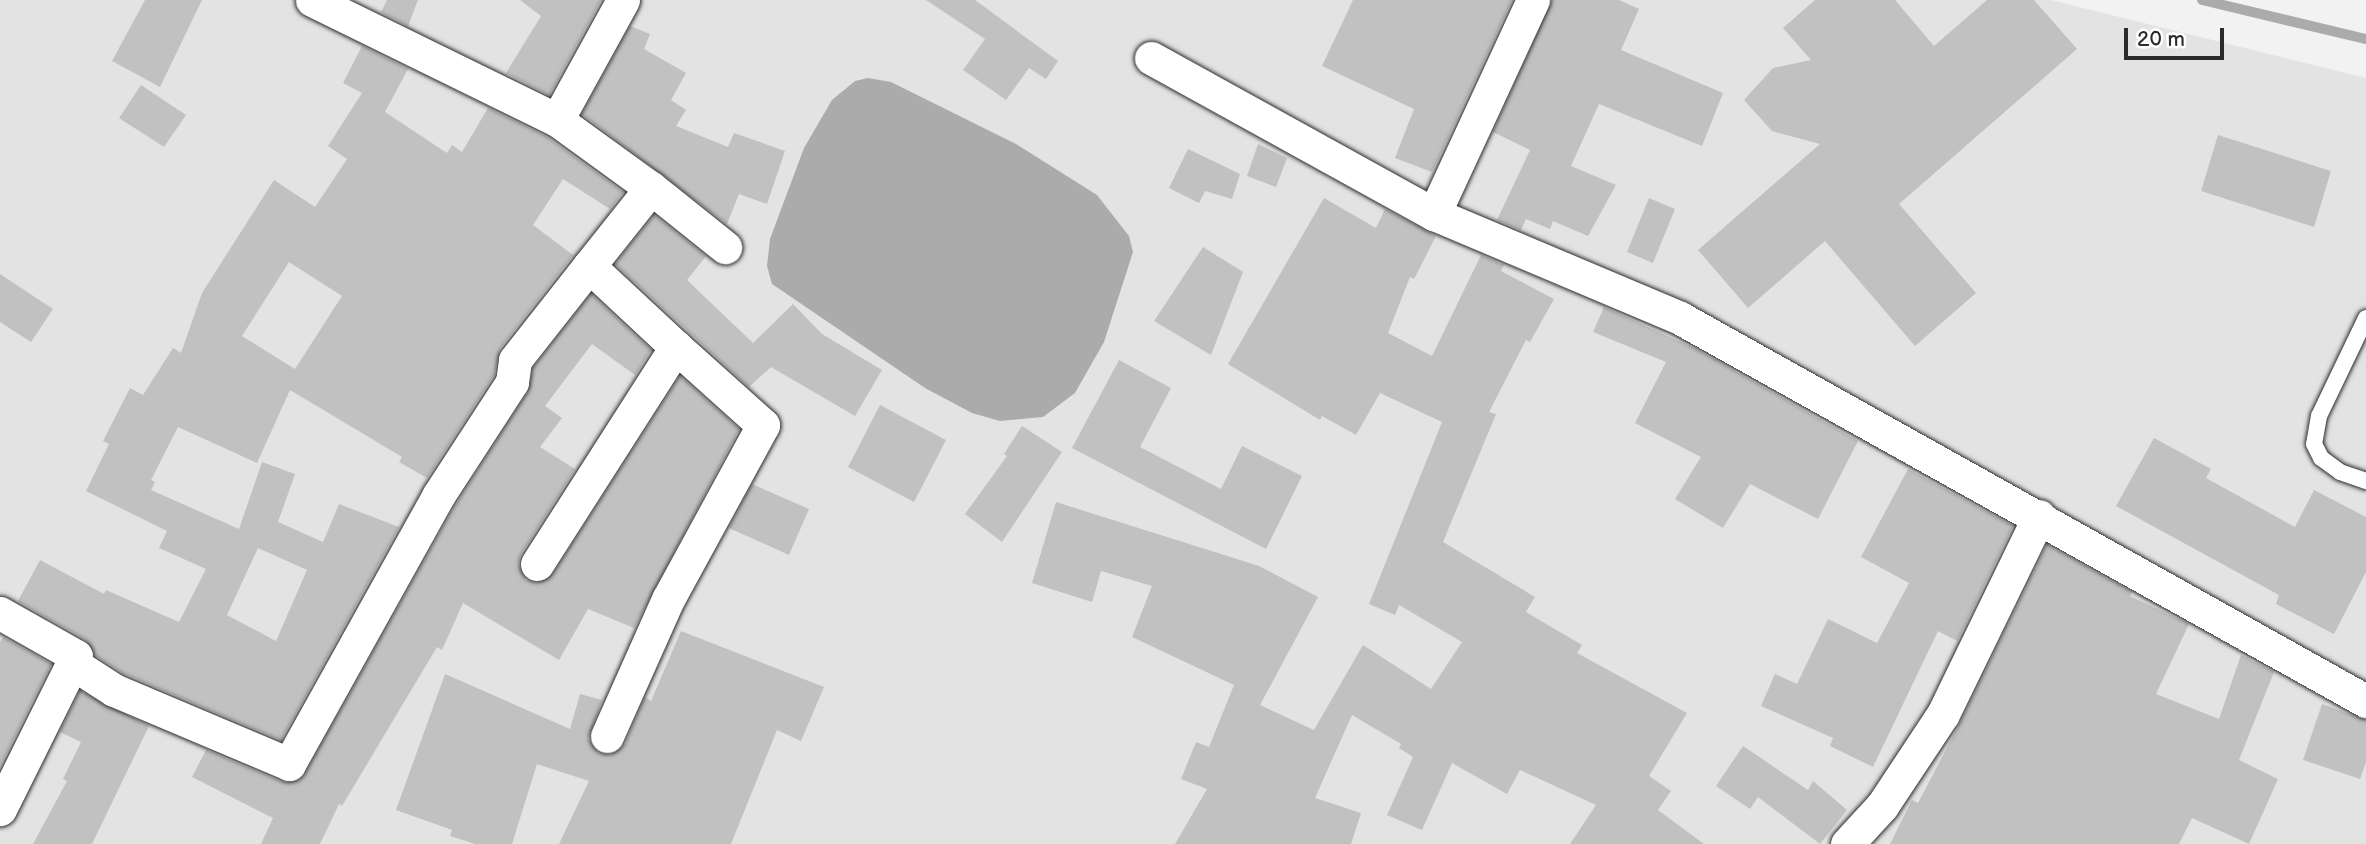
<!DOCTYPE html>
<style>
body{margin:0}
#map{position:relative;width:2366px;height:844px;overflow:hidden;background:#f2f2f2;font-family:"Balsamiq Sans",sans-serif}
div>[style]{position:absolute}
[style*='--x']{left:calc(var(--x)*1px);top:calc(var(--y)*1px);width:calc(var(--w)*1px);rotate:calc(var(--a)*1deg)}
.built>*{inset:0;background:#e3e3e3}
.water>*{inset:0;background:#ababab}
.stream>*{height:10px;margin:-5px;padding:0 5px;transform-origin:5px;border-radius:5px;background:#ababab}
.building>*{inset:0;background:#c1c1c1}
.roads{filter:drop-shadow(0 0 2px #2b2b2b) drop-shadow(0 0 2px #2b2b2b)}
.service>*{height:16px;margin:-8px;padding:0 8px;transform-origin:8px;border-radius:8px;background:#fff}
.minor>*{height:33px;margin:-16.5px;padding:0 16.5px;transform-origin:16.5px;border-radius:16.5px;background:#fff}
span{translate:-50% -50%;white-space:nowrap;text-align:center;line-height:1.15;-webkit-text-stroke:6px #fff;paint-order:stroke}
.scale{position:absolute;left:2124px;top:28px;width:100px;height:32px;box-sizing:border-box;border:4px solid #2b2b2b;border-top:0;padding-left:9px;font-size:21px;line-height:24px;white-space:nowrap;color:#2b2b2b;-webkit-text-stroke:5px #fff;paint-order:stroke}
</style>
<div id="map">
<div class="built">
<i style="clip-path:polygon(0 0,2051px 0,2366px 78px,2366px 844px,0 844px)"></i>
</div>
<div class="water">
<i style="clip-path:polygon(868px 78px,891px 82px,1016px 144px,1097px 195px,1129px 236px,1133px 252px,1104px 342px,1075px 393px,1043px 417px,1000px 421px,972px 413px,925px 388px,772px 284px,767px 266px,770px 239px,804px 148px,832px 100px,855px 81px)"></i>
</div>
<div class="stream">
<i style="--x:2202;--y:0;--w:169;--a:13.4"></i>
</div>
<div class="building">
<i style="clip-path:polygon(145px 0,202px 0,160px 87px,112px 61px)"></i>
<i style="clip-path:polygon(387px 0,418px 0,408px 26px,381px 12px)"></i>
<i style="clip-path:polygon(520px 0,601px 0,549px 95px,506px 73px,541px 16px)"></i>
<i style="clip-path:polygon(926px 0,975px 0,1058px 61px,1046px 79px,1029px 68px,1006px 100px,963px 70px,985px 39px)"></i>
<i style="clip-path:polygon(1353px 0,1512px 0,1432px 172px,1395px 158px,1414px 109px,1322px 66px)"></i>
<i style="clip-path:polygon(1552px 0,1619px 0,1639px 9px,1621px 50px,1723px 93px,1702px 146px,1599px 104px,1571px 166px,1616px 185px,1588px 236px,1553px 221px,1550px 229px,1526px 219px,1521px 230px,1497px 220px,1530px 150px,1493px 132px)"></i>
<i style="clip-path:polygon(1815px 0,1895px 0,1934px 46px,1987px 0,2034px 0,2077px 49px,1899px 204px,1976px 293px,1915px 346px,1825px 241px,1748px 308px,1698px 250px,1820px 144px,1772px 131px,1744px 100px,1773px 68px,1811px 60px,1783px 28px)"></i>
<i style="clip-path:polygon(630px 26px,650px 34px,644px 49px,686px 73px,671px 100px,686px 110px,676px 126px,728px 147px,734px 133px,785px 151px,767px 204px,739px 194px,727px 224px,582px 114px)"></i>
<i style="clip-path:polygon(evenodd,362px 46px,408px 69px,385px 112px,447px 153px,452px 145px,462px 152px,488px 108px,547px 137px,623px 192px,610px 209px,563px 179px,533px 225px,573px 255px,500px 348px,494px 375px,427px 478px,399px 462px,402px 457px,290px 390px,257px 463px,178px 427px,151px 480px,155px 482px,151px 490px,239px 529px,262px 462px,295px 474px,278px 522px,323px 542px,339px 504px,399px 527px,281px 740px,123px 673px,95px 655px,85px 639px,18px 601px,40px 560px,104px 594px,106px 590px,179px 622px,206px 569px,159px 548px,167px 531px,86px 491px,109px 444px,103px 441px,130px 388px,143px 395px,173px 348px,181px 353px,202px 293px,274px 180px,315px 207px,347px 159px,328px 146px,362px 93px,343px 83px,362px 46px,289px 262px,342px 296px,295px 369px,242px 336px,289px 262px,362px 46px,258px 548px,307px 570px,276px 641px,227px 615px,258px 548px)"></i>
<i style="clip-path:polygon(141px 85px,186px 115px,164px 147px,119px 118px)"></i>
<i style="clip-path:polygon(2218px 135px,2331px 171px,2314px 227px,2201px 191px)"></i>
<i style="clip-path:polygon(1258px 144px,1287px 158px,1276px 187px,1247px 176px)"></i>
<i style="clip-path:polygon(1188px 149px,1240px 174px,1232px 199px,1205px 191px,1199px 203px,1169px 188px)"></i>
<i style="clip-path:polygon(1324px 198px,1376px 228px,1385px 209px,1436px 236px,1414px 279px,1410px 277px,1388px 333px,1432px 356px,1481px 255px,1504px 265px,1501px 271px,1554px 299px,1530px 342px,1526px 340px,1489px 412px,1496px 414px,1443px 542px,1535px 597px,1526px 612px,1582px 645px,1577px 653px,1687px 713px,1649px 776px,1671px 791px,1658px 810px,1704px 844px,1570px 844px,1596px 805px,1520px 770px,1507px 794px,1452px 763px,1422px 830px,1387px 815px,1413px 757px,1399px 748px,1401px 744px,1352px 715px,1315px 798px,1361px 813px,1351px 844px,1175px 844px,1207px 789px,1181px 779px,1196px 742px,1209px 747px,1234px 685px,1132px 637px,1152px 586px,1101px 571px,1092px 602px,1032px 583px,1056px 502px,1259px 566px,1318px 597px,1260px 705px,1314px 730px,1363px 645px,1431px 689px,1462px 642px,1399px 605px,1395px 615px,1369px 604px,1442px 422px,1380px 393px,1356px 435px,1322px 416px,1320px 420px,1228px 364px)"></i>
<i style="clip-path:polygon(1649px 198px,1675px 209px,1653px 263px,1627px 252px)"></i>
<i style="clip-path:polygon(654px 215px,706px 256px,687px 280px,753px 343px,793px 304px,822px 334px,882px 370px,855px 416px,771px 367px,749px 387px,615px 264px)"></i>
<i style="clip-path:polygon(1203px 247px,1243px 272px,1211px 355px,1154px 321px)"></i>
<i style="clip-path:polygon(0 274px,53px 309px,31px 342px,0 322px)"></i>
<i style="clip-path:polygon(591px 294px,651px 350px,635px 375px,592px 344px,545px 406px,562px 418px,540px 447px,575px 469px,521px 554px,518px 564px,526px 580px,537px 583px,553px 574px,680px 376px,739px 429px,634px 628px,588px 609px,559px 660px,463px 603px,442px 650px,437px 647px,342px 806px,339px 804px,320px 844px,261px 844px,273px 818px,192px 777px,206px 750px,282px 782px,299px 780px,305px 774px,455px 506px,528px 392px,533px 368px)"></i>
<i style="clip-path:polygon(1604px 307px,1696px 349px,1858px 441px,1818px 519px,1750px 484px,1723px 528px,1675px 499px,1701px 457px,1635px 423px,1666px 362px,1593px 332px)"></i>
<i style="clip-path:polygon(1119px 360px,1171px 388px,1140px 447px,1221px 489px,1242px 446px,1302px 476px,1266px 549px,1072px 448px)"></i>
<i style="clip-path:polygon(880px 405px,946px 440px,914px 502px,848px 467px)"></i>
<i style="clip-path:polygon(1022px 426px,1062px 452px,1002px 542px,965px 514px,1007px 456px,1004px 454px)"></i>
<i style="clip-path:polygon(2154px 438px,2211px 469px,2206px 478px,2295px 527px,2314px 490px,2366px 517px,2366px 572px,2334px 634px,2276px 604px,2279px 595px,2116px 506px)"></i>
<i style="clip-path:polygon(1908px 469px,2013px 526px,1957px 641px,1938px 631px,1873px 767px,1830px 746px,1833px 738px,1761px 706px,1775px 674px,1797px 684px,1828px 619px,1877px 643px,1909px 583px,1861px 557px)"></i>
<i style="clip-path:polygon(752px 484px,809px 509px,789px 555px,729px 528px)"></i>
<i style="clip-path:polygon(2047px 545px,2132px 592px,2130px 596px,2189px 624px,2156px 694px,2219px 719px,2241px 655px,2274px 672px,2239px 760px,2278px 779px,2249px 844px,2192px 818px,2179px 844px,1890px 844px,1912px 800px,1918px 803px,1960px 723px)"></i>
<i style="clip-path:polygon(681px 631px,824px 687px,801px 741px,777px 730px,731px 844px,559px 844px,589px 781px,537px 764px,512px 844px,475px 844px,450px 836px,452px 830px,396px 810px,445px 674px,570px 729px,580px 694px,602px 700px,588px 739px,599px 753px,610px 755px,625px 744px,645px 697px,651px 701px)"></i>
<i style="clip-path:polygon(3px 637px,51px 664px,0 766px,0 642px)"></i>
<i style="clip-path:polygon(80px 691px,149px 726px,92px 844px,33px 844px,67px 781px,63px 779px,81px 742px,60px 732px)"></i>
<i style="clip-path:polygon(2322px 704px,2366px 720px,2366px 762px,2360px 779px,2303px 760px)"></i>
<i style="clip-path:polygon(1743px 746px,1808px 790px,1813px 781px,1847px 810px,1820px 844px,1758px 797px,1750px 809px,1716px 786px)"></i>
</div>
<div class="roads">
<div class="service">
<i style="--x:2366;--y:318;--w:109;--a:115.6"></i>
<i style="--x:2319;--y:416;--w:28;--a:100"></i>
<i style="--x:2314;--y:444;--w:16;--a:63"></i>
<i style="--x:2321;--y:458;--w:24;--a:36"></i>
<i style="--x:2340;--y:472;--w:28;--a:19"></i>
</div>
<div class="minor">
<i style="--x:312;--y:0;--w:273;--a:26.1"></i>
<i style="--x:557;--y:120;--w:116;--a:35.9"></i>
<i style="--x:651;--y:188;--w:100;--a:128.5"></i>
<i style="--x:1151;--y:58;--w:323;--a:28.9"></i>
<i style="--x:1434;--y:214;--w:267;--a:22.9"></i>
<i style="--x:1680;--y:318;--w:786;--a:29.18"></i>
<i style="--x:557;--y:120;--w:137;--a:-61.2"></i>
<i style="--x:651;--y:188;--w:95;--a:38.6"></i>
<i style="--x:1434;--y:214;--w:236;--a:-65.2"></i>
<i style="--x:537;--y:564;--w:258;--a:-57.4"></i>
<i style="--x:676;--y:347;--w:117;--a:41.9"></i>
<i style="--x:763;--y:425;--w:198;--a:118.6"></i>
<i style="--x:668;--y:599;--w:150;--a:114"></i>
<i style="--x:0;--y:613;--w:87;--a:29.5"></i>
<i style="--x:76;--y:656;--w:171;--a:116.4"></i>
<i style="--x:72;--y:663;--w:50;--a:32.7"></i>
<i style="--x:114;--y:690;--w:190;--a:22.9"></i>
<i style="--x:289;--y:764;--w:307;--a:-60.9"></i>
<i style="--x:438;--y:496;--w:136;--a:-57"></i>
<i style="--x:512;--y:382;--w:22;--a:-82"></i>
<i style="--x:515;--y:360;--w:120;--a:-51.8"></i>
<i style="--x:589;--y:266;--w:119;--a:43"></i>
<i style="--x:1847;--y:844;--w:52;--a:-47.4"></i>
<i style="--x:1882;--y:806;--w:110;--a:-56.5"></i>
<i style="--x:1943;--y:714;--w:220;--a:-64.1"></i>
</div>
</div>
<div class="scale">20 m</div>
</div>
